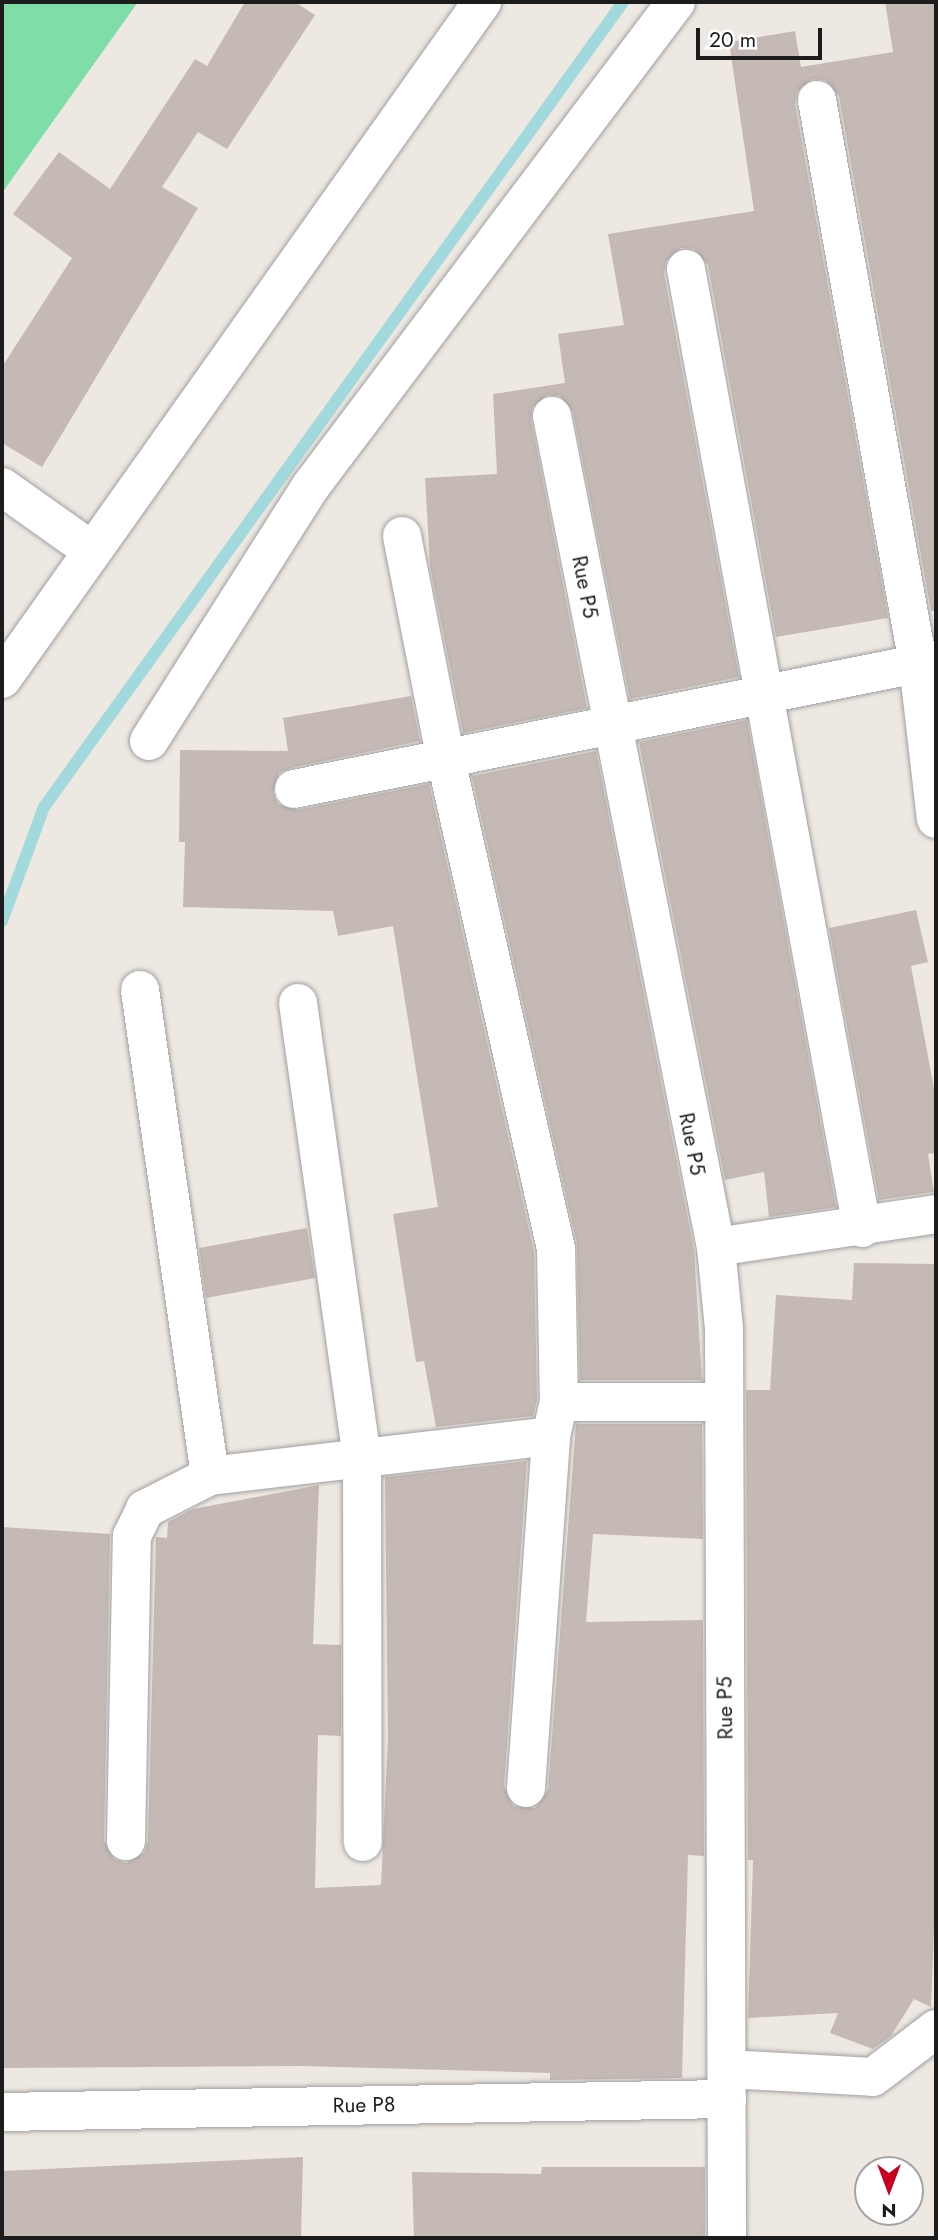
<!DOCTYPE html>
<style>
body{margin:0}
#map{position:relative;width:938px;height:2240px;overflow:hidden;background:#eee8e2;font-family:Jost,sans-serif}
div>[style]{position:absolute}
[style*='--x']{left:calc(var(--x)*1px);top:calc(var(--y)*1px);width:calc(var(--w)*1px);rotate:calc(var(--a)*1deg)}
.pitch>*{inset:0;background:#7fdea8}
.stream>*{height:12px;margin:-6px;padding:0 6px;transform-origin:6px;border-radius:6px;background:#a2d9dc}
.building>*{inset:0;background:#c5b9b5}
.roads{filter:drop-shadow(0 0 2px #a0a0a0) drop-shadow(0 0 2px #a0a0a0)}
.street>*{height:38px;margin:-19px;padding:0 19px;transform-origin:19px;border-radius:19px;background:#fff}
span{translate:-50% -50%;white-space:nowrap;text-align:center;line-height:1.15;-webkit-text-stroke:5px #fff;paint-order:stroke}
.street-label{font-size:21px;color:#1c1c1c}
.frame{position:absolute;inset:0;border:4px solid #1c1c1c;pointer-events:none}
.north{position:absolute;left:854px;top:2156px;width:70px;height:70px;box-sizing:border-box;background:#fff;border:2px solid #a4a4a4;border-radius:50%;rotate:180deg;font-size:19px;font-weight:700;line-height:28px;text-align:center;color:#1c1c1c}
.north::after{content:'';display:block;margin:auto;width:24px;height:32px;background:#c90024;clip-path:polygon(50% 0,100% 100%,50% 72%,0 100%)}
.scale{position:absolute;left:696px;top:28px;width:126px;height:32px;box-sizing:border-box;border:4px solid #1c1c1c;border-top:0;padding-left:9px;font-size:21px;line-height:24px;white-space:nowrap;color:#1c1c1c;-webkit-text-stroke:5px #fff;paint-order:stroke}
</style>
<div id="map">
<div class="pitch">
<i style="clip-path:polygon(2px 2px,138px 2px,2px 193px)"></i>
</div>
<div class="stream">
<i style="--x:2;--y:921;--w:121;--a:-69.8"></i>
<i style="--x:44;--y:807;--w:992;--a:-54.27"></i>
</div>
<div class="building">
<i style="clip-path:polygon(245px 2px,295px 2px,315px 15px,227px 149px,198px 132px,162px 187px,198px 208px,42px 467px,2px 443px,2px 367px,72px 258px,13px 214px,59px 152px,110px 189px,195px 59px,207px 66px)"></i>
<i style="clip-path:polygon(885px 2px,936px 2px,936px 611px,931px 611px,839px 96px,825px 80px,812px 79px,797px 92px,795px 104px,888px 618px,776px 637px,708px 265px,694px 249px,681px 248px,666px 261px,664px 273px,739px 677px,630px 699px,573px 412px,560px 396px,547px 395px,532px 408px,531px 420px,587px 708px,463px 733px,430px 566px,425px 478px,497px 474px,493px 394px,565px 383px,558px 334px,624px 325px,608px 234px,754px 211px,729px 42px,795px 31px,801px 67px,893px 52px)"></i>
<i style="clip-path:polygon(411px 696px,420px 741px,290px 768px,279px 773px,273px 793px,278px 804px,298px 810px,429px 784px,534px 1252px,537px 1400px,533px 1416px,436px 1427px,424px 1361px,416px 1362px,393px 1214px,438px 1207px,393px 926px,338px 936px,333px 911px,183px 907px,185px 842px,179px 842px,180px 750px,288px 751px,283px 718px)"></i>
<i style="clip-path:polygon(747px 720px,836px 1207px,769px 1217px,764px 1172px,725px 1180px,639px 742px)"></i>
<i style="clip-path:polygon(596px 751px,694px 1250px,702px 1380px,580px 1380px,577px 1244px,472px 776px)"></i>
<i style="clip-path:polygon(916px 910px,928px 962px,911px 966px,936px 1099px,936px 1153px,928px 1154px,934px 1192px,879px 1200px,829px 928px)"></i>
<i style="clip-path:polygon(307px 1228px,315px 1278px,206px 1298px,199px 1248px)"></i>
<i style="clip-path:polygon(854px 1263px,936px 1264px,936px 1877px,931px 2007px,914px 1999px,891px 2036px,873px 2049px,830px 2033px,838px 2013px,748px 2018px,753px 1860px,748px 1860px,746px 1390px,770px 1390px,776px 1295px,852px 1300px)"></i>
<i style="clip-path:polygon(576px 1424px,702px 1424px,703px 1539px,593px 1534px,586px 1622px,703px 1620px,704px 1856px,688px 1855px,682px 2078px,550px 2080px,550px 2073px,302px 2066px,2px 2068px,2px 1527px,110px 1534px,104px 1841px,114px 1859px,126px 1863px,144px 1853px,148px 1841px,156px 1537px,167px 1538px,168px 1522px,193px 1509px,319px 1485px,313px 1644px,341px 1645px,341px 1736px,318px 1735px,315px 1888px,381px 1885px,388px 1738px,385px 1477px,527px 1461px,504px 1786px,513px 1806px,535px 1808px,548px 1790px)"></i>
<i style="clip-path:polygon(303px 2157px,301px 2238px,2px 2238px,2px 2171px)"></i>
<i style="clip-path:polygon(542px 2167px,705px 2167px,705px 2238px,414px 2238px,412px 2172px,541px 2174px)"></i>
</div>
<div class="roads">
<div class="street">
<i style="--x:817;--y:100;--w:573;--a:79.85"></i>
<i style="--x:918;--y:664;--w:156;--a:83.4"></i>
<i style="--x:686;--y:269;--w:975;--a:79.6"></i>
<i style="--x:552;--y:416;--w:847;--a:78.84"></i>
<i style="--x:716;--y:1247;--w:81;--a:84.4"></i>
<i style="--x:724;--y:1328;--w:910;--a:89.81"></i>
<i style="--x:2;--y:487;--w:109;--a:35.3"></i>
<i style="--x:402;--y:536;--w:228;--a:78.9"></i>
<i style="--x:446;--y:760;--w:501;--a:77.32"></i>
<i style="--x:556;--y:1249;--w:153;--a:88.9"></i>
<i style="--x:2;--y:679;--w:830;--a:-54.66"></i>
<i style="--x:149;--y:741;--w:302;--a:-57.6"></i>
<i style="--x:311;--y:486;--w:606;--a:-52.98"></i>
<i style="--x:294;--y:789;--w:655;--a:-11.36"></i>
<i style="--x:140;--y:990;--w:491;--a:81.8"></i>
<i style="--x:298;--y:1003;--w:458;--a:82"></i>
<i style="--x:362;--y:1457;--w:385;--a:89.9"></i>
<i style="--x:716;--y:1247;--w:222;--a:-8.5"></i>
<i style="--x:526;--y:1788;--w:353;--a:-85.9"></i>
<i style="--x:126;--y:1841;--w:305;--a:-88.9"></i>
<i style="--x:132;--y:1536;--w:30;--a:-64"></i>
<i style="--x:145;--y:1509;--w:73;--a:-26.9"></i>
<i style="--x:210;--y:1476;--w:343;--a:-6.7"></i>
<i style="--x:551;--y:1436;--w:35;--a:-77"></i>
<i style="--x:559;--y:1402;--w:162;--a:0"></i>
<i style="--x:727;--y:2069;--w:146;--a:3.1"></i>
<i style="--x:873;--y:2077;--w:79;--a:-37.3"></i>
<i style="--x:2;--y:2112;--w:725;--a:-1.03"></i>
</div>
</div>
<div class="street-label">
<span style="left:585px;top:587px;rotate:79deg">Rue P5</span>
<span style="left:692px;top:1144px;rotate:79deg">Rue P5</span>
<span style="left:725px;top:1708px;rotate:-91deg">Rue P5</span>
<span style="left:364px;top:2105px;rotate:-1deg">Rue P8</span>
</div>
<div class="frame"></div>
<div class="north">N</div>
<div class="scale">20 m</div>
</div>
